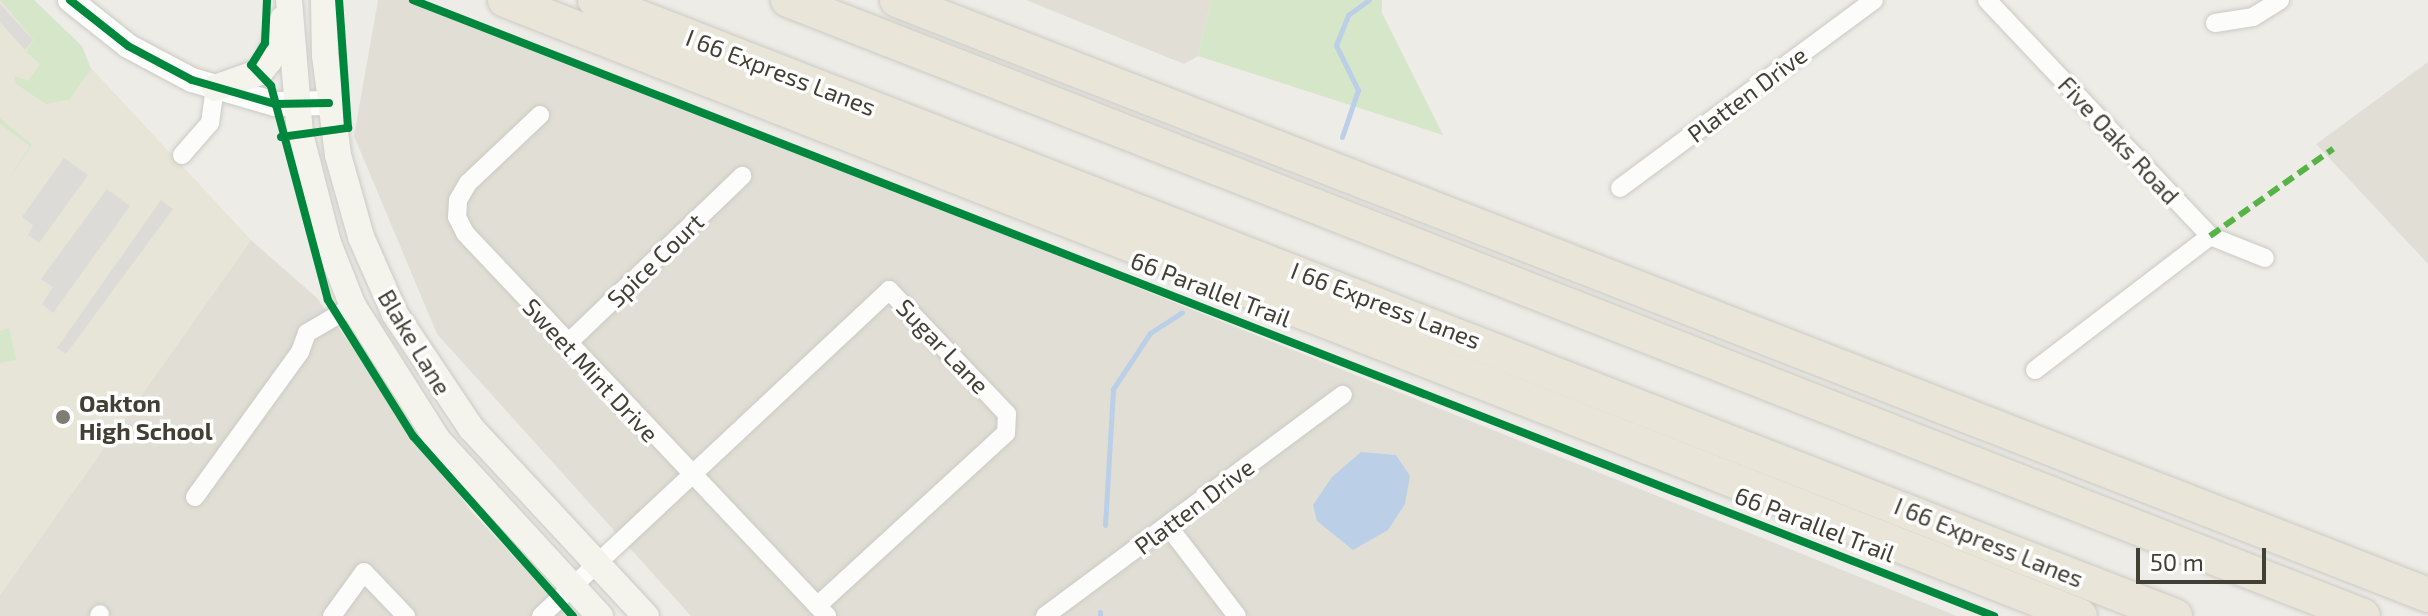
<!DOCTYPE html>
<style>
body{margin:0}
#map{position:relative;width:2428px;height:616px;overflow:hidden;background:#edece7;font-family:"Exo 2",sans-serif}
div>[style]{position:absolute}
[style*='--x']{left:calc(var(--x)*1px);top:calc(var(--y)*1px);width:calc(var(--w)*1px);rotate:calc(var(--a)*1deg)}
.residential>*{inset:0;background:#e1dfd5}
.education>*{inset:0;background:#e7e5d7}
.green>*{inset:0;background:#d6e6c9}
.parking>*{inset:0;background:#dcdbd7}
.water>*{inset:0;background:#bbcfe7}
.stream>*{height:5px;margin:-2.5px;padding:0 2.5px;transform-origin:2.5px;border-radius:2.5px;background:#bbcfe7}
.roads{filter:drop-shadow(0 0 2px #cbcac5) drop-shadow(0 0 2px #cbcac5)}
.minor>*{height:18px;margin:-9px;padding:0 9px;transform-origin:9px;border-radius:9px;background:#fcfcfb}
.tertiary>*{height:24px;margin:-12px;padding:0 12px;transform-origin:12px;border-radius:12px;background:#fcfcfb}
.secondary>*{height:26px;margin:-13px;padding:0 13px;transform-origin:13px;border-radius:13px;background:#f4f4ed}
.motorway>*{height:34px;margin:-17px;padding:0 17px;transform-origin:17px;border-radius:17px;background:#e9e6d9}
.quiet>*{height:6px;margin-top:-3px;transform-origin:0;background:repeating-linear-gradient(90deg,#57b346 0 12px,transparent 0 18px)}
.cycleway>*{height:8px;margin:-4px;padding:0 4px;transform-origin:4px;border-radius:4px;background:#00873e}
.dots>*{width:22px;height:22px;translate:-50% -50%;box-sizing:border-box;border:4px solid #fff;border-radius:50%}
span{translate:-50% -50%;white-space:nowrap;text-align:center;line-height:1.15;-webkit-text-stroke:7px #fff;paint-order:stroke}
.street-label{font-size:24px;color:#423f35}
.poi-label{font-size:24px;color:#423f35;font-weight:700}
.left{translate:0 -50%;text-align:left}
.scale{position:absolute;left:2136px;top:548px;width:130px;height:36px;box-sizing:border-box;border:4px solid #423f35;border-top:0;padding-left:10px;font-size:24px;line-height:28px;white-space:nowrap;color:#423f35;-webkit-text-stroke:6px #fff;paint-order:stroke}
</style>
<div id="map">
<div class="residential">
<i style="clip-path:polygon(378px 0,420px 0,1957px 616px,691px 616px,437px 334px,354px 136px)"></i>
<i style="clip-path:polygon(1026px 0,1211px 0,1198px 56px,1184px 64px)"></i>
<i style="clip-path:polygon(2428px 62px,2428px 264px,2316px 144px)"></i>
<i style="clip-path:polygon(251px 240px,317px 298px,471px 511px,570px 616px,0 616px,0 595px)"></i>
</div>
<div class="education">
<i style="clip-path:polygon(0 0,28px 0,251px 240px,0 595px)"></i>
</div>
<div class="green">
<i style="clip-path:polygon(0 0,34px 0,82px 46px,91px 69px,69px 100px,46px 104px,16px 84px,14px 76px,28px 81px,40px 64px,26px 52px,34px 40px)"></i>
<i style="clip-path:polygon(1211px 0,1382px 0,1382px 13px,1443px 135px,1198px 56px)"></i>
<i style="clip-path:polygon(0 118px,32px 145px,0 192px,30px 146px,0 124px)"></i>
<i style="clip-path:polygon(9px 328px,16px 360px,0 363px,0 331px)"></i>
</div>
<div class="parking">
<i style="clip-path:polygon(0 4px,33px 40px,25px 50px,0 22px)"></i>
<i style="clip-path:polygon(64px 158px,88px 175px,39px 243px,28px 235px,33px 225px,22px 217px)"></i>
<i style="clip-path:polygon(107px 189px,130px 206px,53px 313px,42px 304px,53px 287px,41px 279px)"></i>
<i style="clip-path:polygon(161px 200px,173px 209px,66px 354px,57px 348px)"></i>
</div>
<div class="water">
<i style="clip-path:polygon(1361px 452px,1396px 455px,1410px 476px,1405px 504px,1388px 530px,1353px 550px,1317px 521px,1313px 505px,1332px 477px)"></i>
</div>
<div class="stream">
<i style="--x:1342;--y:137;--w:50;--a:-71.2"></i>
<i style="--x:1358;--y:90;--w:50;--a:-116.1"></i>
<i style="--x:1336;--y:45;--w:32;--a:-68"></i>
<i style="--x:1348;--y:15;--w:26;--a:-36"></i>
<i style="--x:1105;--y:525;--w:136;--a:-86.6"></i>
<i style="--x:1113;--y:389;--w:67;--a:-56.5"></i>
<i style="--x:1150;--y:333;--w:38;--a:-33"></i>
<i style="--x:1100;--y:616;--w:4;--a:-90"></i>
</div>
<div class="roads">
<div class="minor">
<i style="--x:1987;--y:0;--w:325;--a:46.6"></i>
<i style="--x:2210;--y:236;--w:59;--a:21.8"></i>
<i style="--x:2215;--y:23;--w:38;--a:-9"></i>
<i style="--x:2253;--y:17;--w:32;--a:-32"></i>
<i style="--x:540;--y:115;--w:99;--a:136.6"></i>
<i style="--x:468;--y:183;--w:20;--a:120"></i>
<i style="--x:458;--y:200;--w:17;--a:93"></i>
<i style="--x:457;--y:217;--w:18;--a:63"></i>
<i style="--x:465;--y:233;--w:527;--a:46.61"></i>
<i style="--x:182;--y:155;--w:43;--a:-48.8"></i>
<i style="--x:210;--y:123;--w:35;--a:-82"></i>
<i style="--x:1620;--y:188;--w:316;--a:-36.5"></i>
<i style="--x:567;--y:344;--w:243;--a:-43.8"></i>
<i style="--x:2035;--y:370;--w:220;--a:-37.4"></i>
<i style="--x:195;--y:497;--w:179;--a:-54.1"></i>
<i style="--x:300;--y:352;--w:20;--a:-70"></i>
<i style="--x:307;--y:333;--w:53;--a:-30.4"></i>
<i style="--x:1168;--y:526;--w:113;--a:52.5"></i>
<i style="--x:99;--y:616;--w:2;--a:-63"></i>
<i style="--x:332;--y:616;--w:54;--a:-54"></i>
<i style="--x:364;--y:572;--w:61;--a:46.3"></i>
<i style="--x:541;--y:616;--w:477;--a:-43.1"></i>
<i style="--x:889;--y:290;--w:171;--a:46.4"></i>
<i style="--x:1007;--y:414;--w:19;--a:93"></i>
<i style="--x:1006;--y:433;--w:256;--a:137.5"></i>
<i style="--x:1045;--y:616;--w:371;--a:-36.6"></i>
</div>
<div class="tertiary">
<i style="--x:70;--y:0;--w:74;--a:38.4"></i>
<i style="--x:128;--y:46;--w:72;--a:28"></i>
<i style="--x:192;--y:80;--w:86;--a:16.1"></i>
<i style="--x:275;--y:104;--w:54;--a:-1.1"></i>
</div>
<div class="secondary">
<i style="--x:289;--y:0;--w:134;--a:85.3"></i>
<i style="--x:300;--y:134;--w:113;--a:75.6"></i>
<i style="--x:328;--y:243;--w:68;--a:68.4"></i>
<i style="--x:353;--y:306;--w:157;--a:57.7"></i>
<i style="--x:437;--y:439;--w:241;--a:47.4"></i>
<i style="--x:324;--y:0;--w:55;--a:89"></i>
<i style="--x:325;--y:55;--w:101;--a:82.6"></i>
<i style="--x:338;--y:155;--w:85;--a:74.3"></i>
<i style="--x:361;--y:237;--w:84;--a:66.2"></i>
<i style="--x:395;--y:314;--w:137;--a:56.3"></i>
<i style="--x:471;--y:428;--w:257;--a:47.1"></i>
<i style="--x:215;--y:88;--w:48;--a:-19.6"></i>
<i style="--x:260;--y:72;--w:14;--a:-51"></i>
<i style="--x:269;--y:61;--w:44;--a:-71.6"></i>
</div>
<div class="motorway">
<i style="--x:505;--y:0;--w:1691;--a:21.36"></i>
<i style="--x:595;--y:0;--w:1696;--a:21.3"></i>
<i style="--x:788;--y:0;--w:1691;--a:21.36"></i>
<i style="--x:897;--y:0;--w:1643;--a:21.24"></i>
</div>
</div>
<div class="quiet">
<i style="--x:2210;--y:236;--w:151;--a:-35.3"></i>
</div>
<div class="cycleway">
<i style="--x:70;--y:0;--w:74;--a:38.4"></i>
<i style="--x:128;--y:46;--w:72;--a:28"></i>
<i style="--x:192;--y:80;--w:86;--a:16.1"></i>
<i style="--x:275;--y:104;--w:54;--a:-1.1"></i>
<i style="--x:267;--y:0;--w:43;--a:92.7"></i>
<i style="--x:265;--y:43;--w:26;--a:122"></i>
<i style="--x:251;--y:65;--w:29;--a:46"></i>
<i style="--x:271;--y:86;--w:221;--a:75.1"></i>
<i style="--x:328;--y:300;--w:160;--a:58"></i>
<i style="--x:413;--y:436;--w:241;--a:48.4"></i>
<i style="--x:413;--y:0;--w:1697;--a:21.29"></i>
<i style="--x:281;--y:137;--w:68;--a:-7.7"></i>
<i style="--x:348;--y:128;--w:128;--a:-94"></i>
</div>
<div class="dots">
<i style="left:63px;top:417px;background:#7e7c73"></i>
</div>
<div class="street-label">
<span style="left:781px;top:72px;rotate:21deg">I 66 Express Lanes</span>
<span style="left:1747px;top:94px;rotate:-37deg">Platten Drive</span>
<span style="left:2119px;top:140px;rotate:47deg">Five Oaks Road</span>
<span style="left:655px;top:260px;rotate:-44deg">Spice Court</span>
<span style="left:1211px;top:289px;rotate:21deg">66 Parallel Trail</span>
<span style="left:1386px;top:305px;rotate:21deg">I 66 Express Lanes</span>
<span style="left:415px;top:342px;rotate:59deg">Blake Lane</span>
<span style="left:943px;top:346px;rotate:46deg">Sugar Lane</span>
<span style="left:591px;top:370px;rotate:47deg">Sweet Mint Drive</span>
<span style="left:1194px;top:506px;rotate:-37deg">Platten Drive</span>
<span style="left:1815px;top:524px;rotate:21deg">66 Parallel Trail</span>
<span style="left:1989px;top:542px;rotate:22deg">I 66 Express Lanes</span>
</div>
<div class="poi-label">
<span class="left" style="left:79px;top:417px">Oakton<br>High School</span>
</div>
<div class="scale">50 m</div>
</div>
